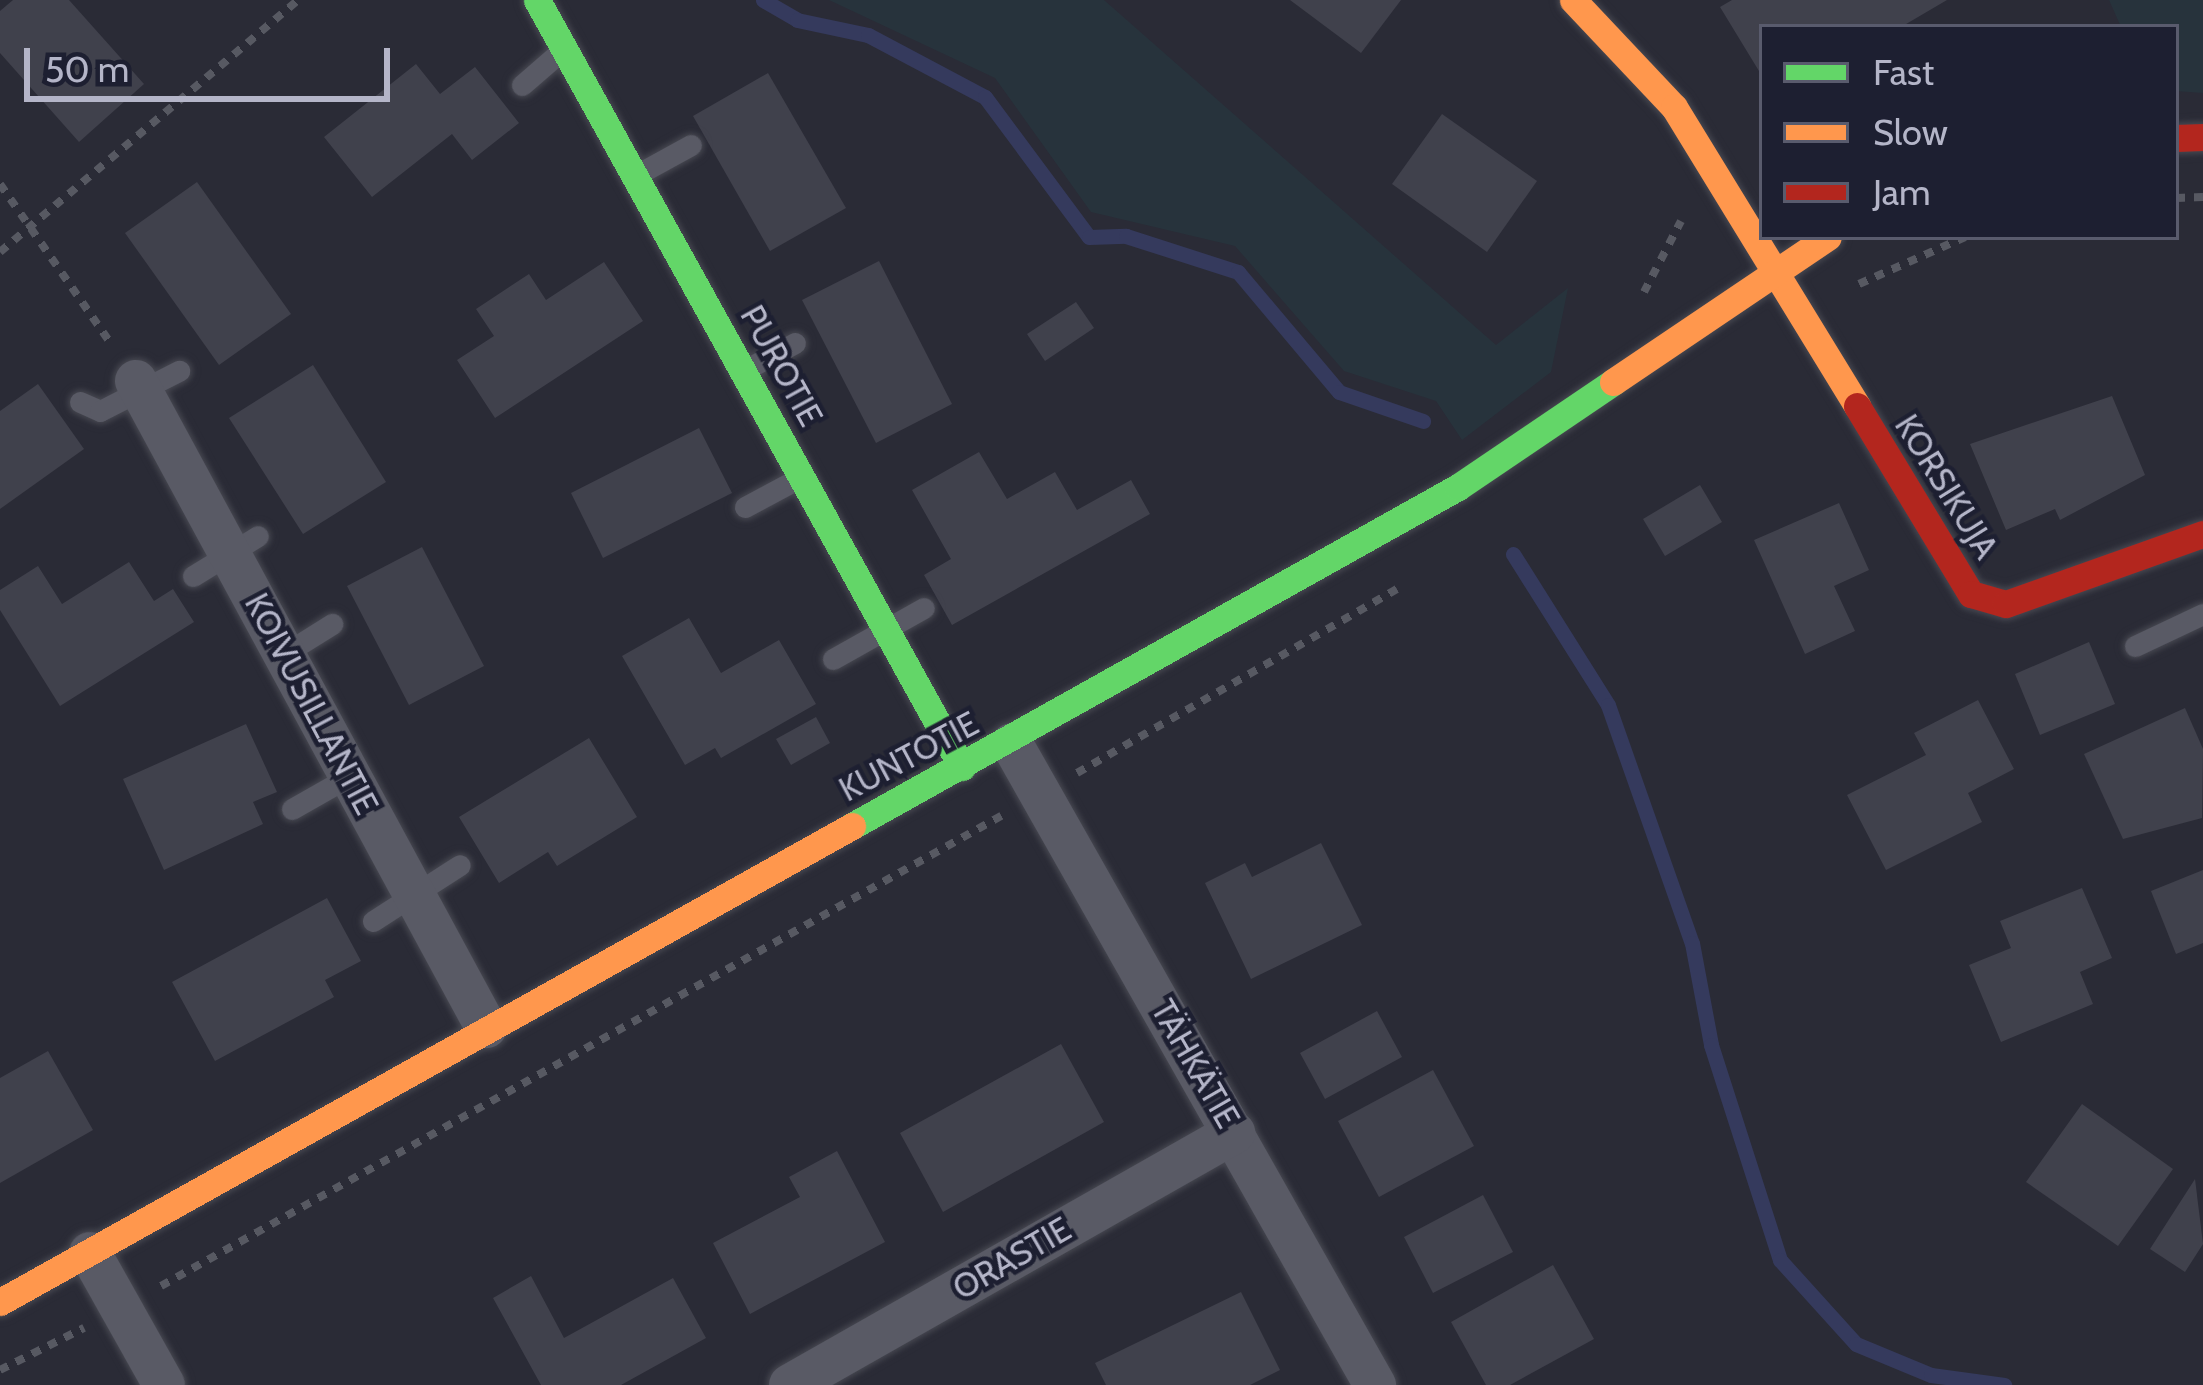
<!DOCTYPE html>
<meta charset="utf-8">
<style>
body{margin:0}
#map{position:relative;width:2203px;height:1385px;overflow:hidden;background:#2a2b36;font-family:Cabin,sans-serif}
div>[style]{position:absolute}
[style*='--x']{left:calc(var(--x)*1px);top:calc(var(--y)*1px);width:calc(var(--w)*1px);rotate:calc(var(--a)*1deg)}
.green>*{inset:0;background:#27333c}
.stream>*{height:15px;margin:-7.5px;padding:0 7.5px;transform-origin:7.5px;border-radius:7.5px;background:#353a5d}
.building>*{inset:0;background:#40414c}
.path>*{height:8px;margin-top:-4px;transform-origin:0;background:repeating-linear-gradient(90deg,#575962 0 9px,transparent 0 18px)}
.roads{filter:drop-shadow(0 0 3px #474851) drop-shadow(0 0 3px #474851)}
.lane>*{height:21px;margin:-10.5px;padding:0 10.5px;transform-origin:10.5px;border-radius:10.5px;background:#595a65}
.street>*{height:42px;margin:-21px;padding:0 21px;transform-origin:21px;border-radius:21px;background:#595a65}
.fast>*{height:27px;margin:-13.5px;padding:0 13.5px;transform-origin:13.5px;border-radius:13.5px;background:#63d668}
.slow>*{height:27px;margin:-13.5px;padding:0 13.5px;transform-origin:13.5px;border-radius:13.5px;background:#ff974d}
.jam>*{height:27px;margin:-13.5px;padding:0 13.5px;transform-origin:13.5px;border-radius:13.5px;background:#b3261e}
span{translate:-50% -50%;white-space:nowrap;text-align:center;line-height:1.15;-webkit-text-stroke:9px #1d1f31;paint-order:stroke}
.street-label{font-size:33px;color:#b4b5c8}
.legend{position:absolute;left:1759px;top:24px;width:420px;height:216px;box-sizing:border-box;background:#1d1f31;border:3px solid #595b6d;margin:0;padding:15px 21px;list-style:none;font-size:36px;color:#b4b5c8}
.legend li{display:flex;align-items:center;gap:24px;height:60px}
.legend b{width:60px;border:3px solid #595b6d}
.scale{position:absolute;left:24px;top:48px;width:366px;height:54px;box-sizing:border-box;border:6px solid #b4b5c8;border-top:0;padding-left:15px;font-size:36px;line-height:42px;white-space:nowrap;color:#b4b5c8;-webkit-text-stroke:9px #1d1f31;paint-order:stroke}
</style>
<div id="map">
<div class="green">
<i style="clip-path:polygon(829px 0,1104px 0,1496px 345px,1568px 288px,1551px 372px,1462px 440px,1436px 401px,1344px 371px,1235px 246px,1091px 212px,995px 78px)"></i>
<i style="clip-path:polygon(2109px 0,2203px 0,2203px 93px,2176px 91px,2176px 27px,2121px 27px)"></i>
</div>
<div class="stream">
<i style="--x:763;--y:0;--w:39;--a:30"></i>
<i style="--x:797;--y:20;--w:73;--a:11.9"></i>
<i style="--x:868;--y:35;--w:132;--a:27.9"></i>
<i style="--x:985;--y:97;--w:174;--a:53.4"></i>
<i style="--x:1089;--y:237;--w:37;--a:-2"></i>
<i style="--x:1126;--y:236;--w:118;--a:17.8"></i>
<i style="--x:1238;--y:272;--w:157;--a:49.9"></i>
<i style="--x:1339;--y:392;--w:89;--a:19"></i>
<i style="--x:1513;--y:554;--w:178;--a:57.8"></i>
<i style="--x:1608;--y:705;--w:252;--a:70.6"></i>
<i style="--x:1692;--y:943;--w:104;--a:79.4"></i>
<i style="--x:1711;--y:1045;--w:226;--a:72.2"></i>
<i style="--x:1780;--y:1260;--w:113;--a:47.9"></i>
<i style="--x:1856;--y:1344;--w:81;--a:22.5"></i>
<i style="--x:1931;--y:1375;--w:74;--a:7.8"></i>
</div>
<div class="building">
<i style="clip-path:polygon(13px 0,69px 0,144px 84px,79px 142px,0 53px,0 11px)"></i>
<i style="clip-path:polygon(1290px 0,1401px 0,1361px 53px)"></i>
<i style="clip-path:polygon(1732px 0,1947px 0,1901px 27px,1762px 27px,1762px 76px,1720px 7px)"></i>
<i style="clip-path:polygon(416px 64px,440px 94px,475px 67px,519px 123px,472px 160px,452px 134px,372px 197px,324px 137px)"></i>
<i style="clip-path:polygon(768px 73px,846px 208px,770px 251px,693px 116px)"></i>
<i style="clip-path:polygon(1442px 114px,1537px 181px,1487px 252px,1392px 184px)"></i>
<i style="clip-path:polygon(197px 182px,291px 314px,219px 365px,125px 233px)"></i>
<i style="clip-path:polygon(879px 261px,952px 404px,876px 443px,802px 300px)"></i>
<i style="clip-path:polygon(604px 262px,643px 321px,495px 418px,457px 360px,494px 336px,476px 309px,529px 274px,546px 300px)"></i>
<i style="clip-path:polygon(1076px 302px,1094px 328px,1045px 361px,1027px 334px)"></i>
<i style="clip-path:polygon(313px 365px,386px 482px,303px 534px,229px 418px)"></i>
<i style="clip-path:polygon(38px 384px,84px 449px,0 509px,0 411px)"></i>
<i style="clip-path:polygon(2112px 396px,2145px 475px,2060px 520px,2055px 509px,2006px 530px,1970px 444px)"></i>
<i style="clip-path:polygon(699px 428px,732px 493px,603px 558px,571px 493px)"></i>
<i style="clip-path:polygon(979px 452px,1007px 499px,1055px 472px,1077px 510px,1131px 480px,1150px 514px,952px 625px,924px 575px,951px 559px,912px 490px)"></i>
<i style="clip-path:polygon(1700px 485px,1722px 522px,1665px 556px,1643px 519px)"></i>
<i style="clip-path:polygon(1839px 503px,1869px 570px,1834px 586px,1855px 631px,1805px 654px,1754px 540px)"></i>
<i style="clip-path:polygon(422px 547px,484px 666px,409px 705px,347px 586px)"></i>
<i style="clip-path:polygon(129px 562px,154px 601px,173px 589px,194px 622px,60px 706px,0 610px,0 590px,38px 566px,62px 604px)"></i>
<i style="clip-path:polygon(689px 618px,721px 673px,779px 640px,816px 704px,721px 758px,715px 748px,685px 765px,622px 656px)"></i>
<i style="clip-path:polygon(2089px 642px,2115px 704px,2040px 735px,2015px 674px)"></i>
<i style="clip-path:polygon(1978px 700px,2014px 769px,1968px 793px,1982px 822px,1886px 870px,1847px 795px,1926px 755px,1914px 733px)"></i>
<i style="clip-path:polygon(2185px 708px,2203px 749px,2202px 818px,2123px 839px,2084px 754px)"></i>
<i style="clip-path:polygon(816px 717px,830px 743px,791px 765px,776px 739px)"></i>
<i style="clip-path:polygon(246px 724px,277px 792px,253px 802px,263px 824px,164px 870px,123px 779px)"></i>
<i style="clip-path:polygon(589px 738px,637px 817px,557px 866px,548px 852px,499px 883px,459px 817px)"></i>
<i style="clip-path:polygon(1321px 843px,1362px 925px,1251px 979px,1205px 883px,1245px 863px,1252px 877px)"></i>
<i style="clip-path:polygon(2203px 870px,2203px 943px,2176px 954px,2151px 891px)"></i>
<i style="clip-path:polygon(2082px 888px,2112px 958px,2080px 972px,2093px 1004px,2001px 1042px,1969px 965px,2011px 948px,2000px 921px)"></i>
<i style="clip-path:polygon(327px 898px,361px 961px,325px 980px,334px 997px,215px 1061px,172px 982px)"></i>
<i style="clip-path:polygon(1377px 1011px,1402px 1057px,1325px 1099px,1300px 1053px)"></i>
<i style="clip-path:polygon(1061px 1044px,1104px 1122px,943px 1212px,900px 1133px)"></i>
<i style="clip-path:polygon(48px 1051px,93px 1130px,0 1183px,0 1078px)"></i>
<i style="clip-path:polygon(1433px 1070px,1474px 1146px,1379px 1197px,1338px 1121px)"></i>
<i style="clip-path:polygon(2082px 1104px,2173px 1169px,2118px 1246px,2026px 1182px)"></i>
<i style="clip-path:polygon(837px 1151px,885px 1242px,750px 1314px,713px 1243px,800px 1197px,789px 1177px)"></i>
<i style="clip-path:polygon(2195px 1179px,2203px 1244px,2185px 1272px,2150px 1249px)"></i>
<i style="clip-path:polygon(1483px 1195px,1513px 1252px,1433px 1293px,1404px 1237px)"></i>
<i style="clip-path:polygon(1553px 1265px,1594px 1339px,1510px 1385px,1486px 1385px,1451px 1322px)"></i>
<i style="clip-path:polygon(531px 1276px,564px 1338px,673px 1278px,706px 1338px,621px 1385px,541px 1385px,493px 1298px)"></i>
<i style="clip-path:polygon(1241px 1292px,1280px 1370px,1250px 1385px,1106px 1385px,1095px 1363px)"></i>
</div>
<div class="path">
<i style="--x:0;--y:184;--w:196;--a:55.2"></i>
<i style="--x:2176;--y:198;--w:27;--a:-2"></i>
<i style="--x:0;--y:252;--w:390;--a:-40.2"></i>
<i style="--x:1859;--y:284;--w:116;--a:-23.9"></i>
<i style="--x:1644;--y:292;--w:80;--a:-62.5"></i>
<i style="--x:1077;--y:773;--w:369;--a:-29.9"></i>
<i style="--x:161;--y:1286;--w:963;--a:-29.23"></i>
<i style="--x:0;--y:1370;--w:94;--a:-26.6"></i>
</div>
<div class="roads">
<div class="lane">
<i style="--x:522;--y:85;--w:49;--a:-40.9"></i>
<i style="--x:640;--y:173;--w:58;--a:-28.8"></i>
<i style="--x:743;--y:371;--w:59;--a:-28.3"></i>
<i style="--x:80;--y:402;--w:22;--a:24"></i>
<i style="--x:100;--y:411;--w:89;--a:-26.9"></i>
<i style="--x:745;--y:507;--w:64;--a:-28.2"></i>
<i style="--x:193;--y:576;--w:76;--a:-31.6"></i>
<i style="--x:2135;--y:646;--w:75;--a:-25.2"></i>
<i style="--x:284;--y:654;--w:57;--a:-32"></i>
<i style="--x:833;--y:659;--w:104;--a:-29.3"></i>
<i style="--x:292;--y:809;--w:67;--a:-29.6"></i>
<i style="--x:373;--y:921;--w:103;--a:-32.8"></i>
</div>
<div class="street">
<i style="--x:136;--y:381;--w:735;--a:61.55"></i>
<i style="--x:1012;--y:744;--w:737;--a:60.48"></i>
<i style="--x:90;--y:1253;--w:151;--a:60.7"></i>
<i style="--x:790;--y:1385;--w:511;--a:-29.58"></i>
</div>
<div class="fast">
<i style="--x:537;--y:0;--w:877;--a:61.01"></i>
<i style="--x:852;--y:826;--w:694;--a:-29.22"></i>
<i style="--x:1458;--y:487;--w:187;--a:-34.1"></i>
</div>
<div class="slow">
<i style="--x:1573;--y:0;--w:147;--a:46.7"></i>
<i style="--x:1674;--y:107;--w:351;--a:58.5"></i>
<i style="--x:1613;--y:382;--w:259;--a:-34"></i>
<i style="--x:0;--y:1302;--w:976;--a:-29.19"></i>
</div>
<div class="jam">
<i style="--x:2176;--y:138;--w:27;--a:-2"></i>
<i style="--x:1857;--y:406;--w:220;--a:58.8"></i>
<i style="--x:1971;--y:594;--w:36;--a:16"></i>
<i style="--x:2006;--y:604;--w:209;--a:-19.6"></i>
</div>
</div>
<div class="street-label">
<span style="left:781px;top:366px;rotate:61deg">PUROTIE</span>
<span style="left:1946px;top:487px;rotate:58deg">KORSIKUJA</span>
<span style="left:311px;top:704px;rotate:62deg">KOIVUSILLANTIE</span>
<span style="left:909px;top:757px;rotate:-28deg">KUNTOTIE</span>
<span style="left:1195px;top:1064px;rotate:60deg">TÄHKÄTIE</span>
<span style="left:1012px;top:1259px;rotate:-30deg">ORASTIE</span>
</div>
<ul class="legend">
<li><b style="height:15px;background:#63d668"></b>Fast</li>
<li><b style="height:15px;background:#ff974d"></b>Slow</li>
<li><b style="height:15px;background:#b3261e"></b>Jam</li>
</ul>
<div class="scale">50 m</div>
</div>
